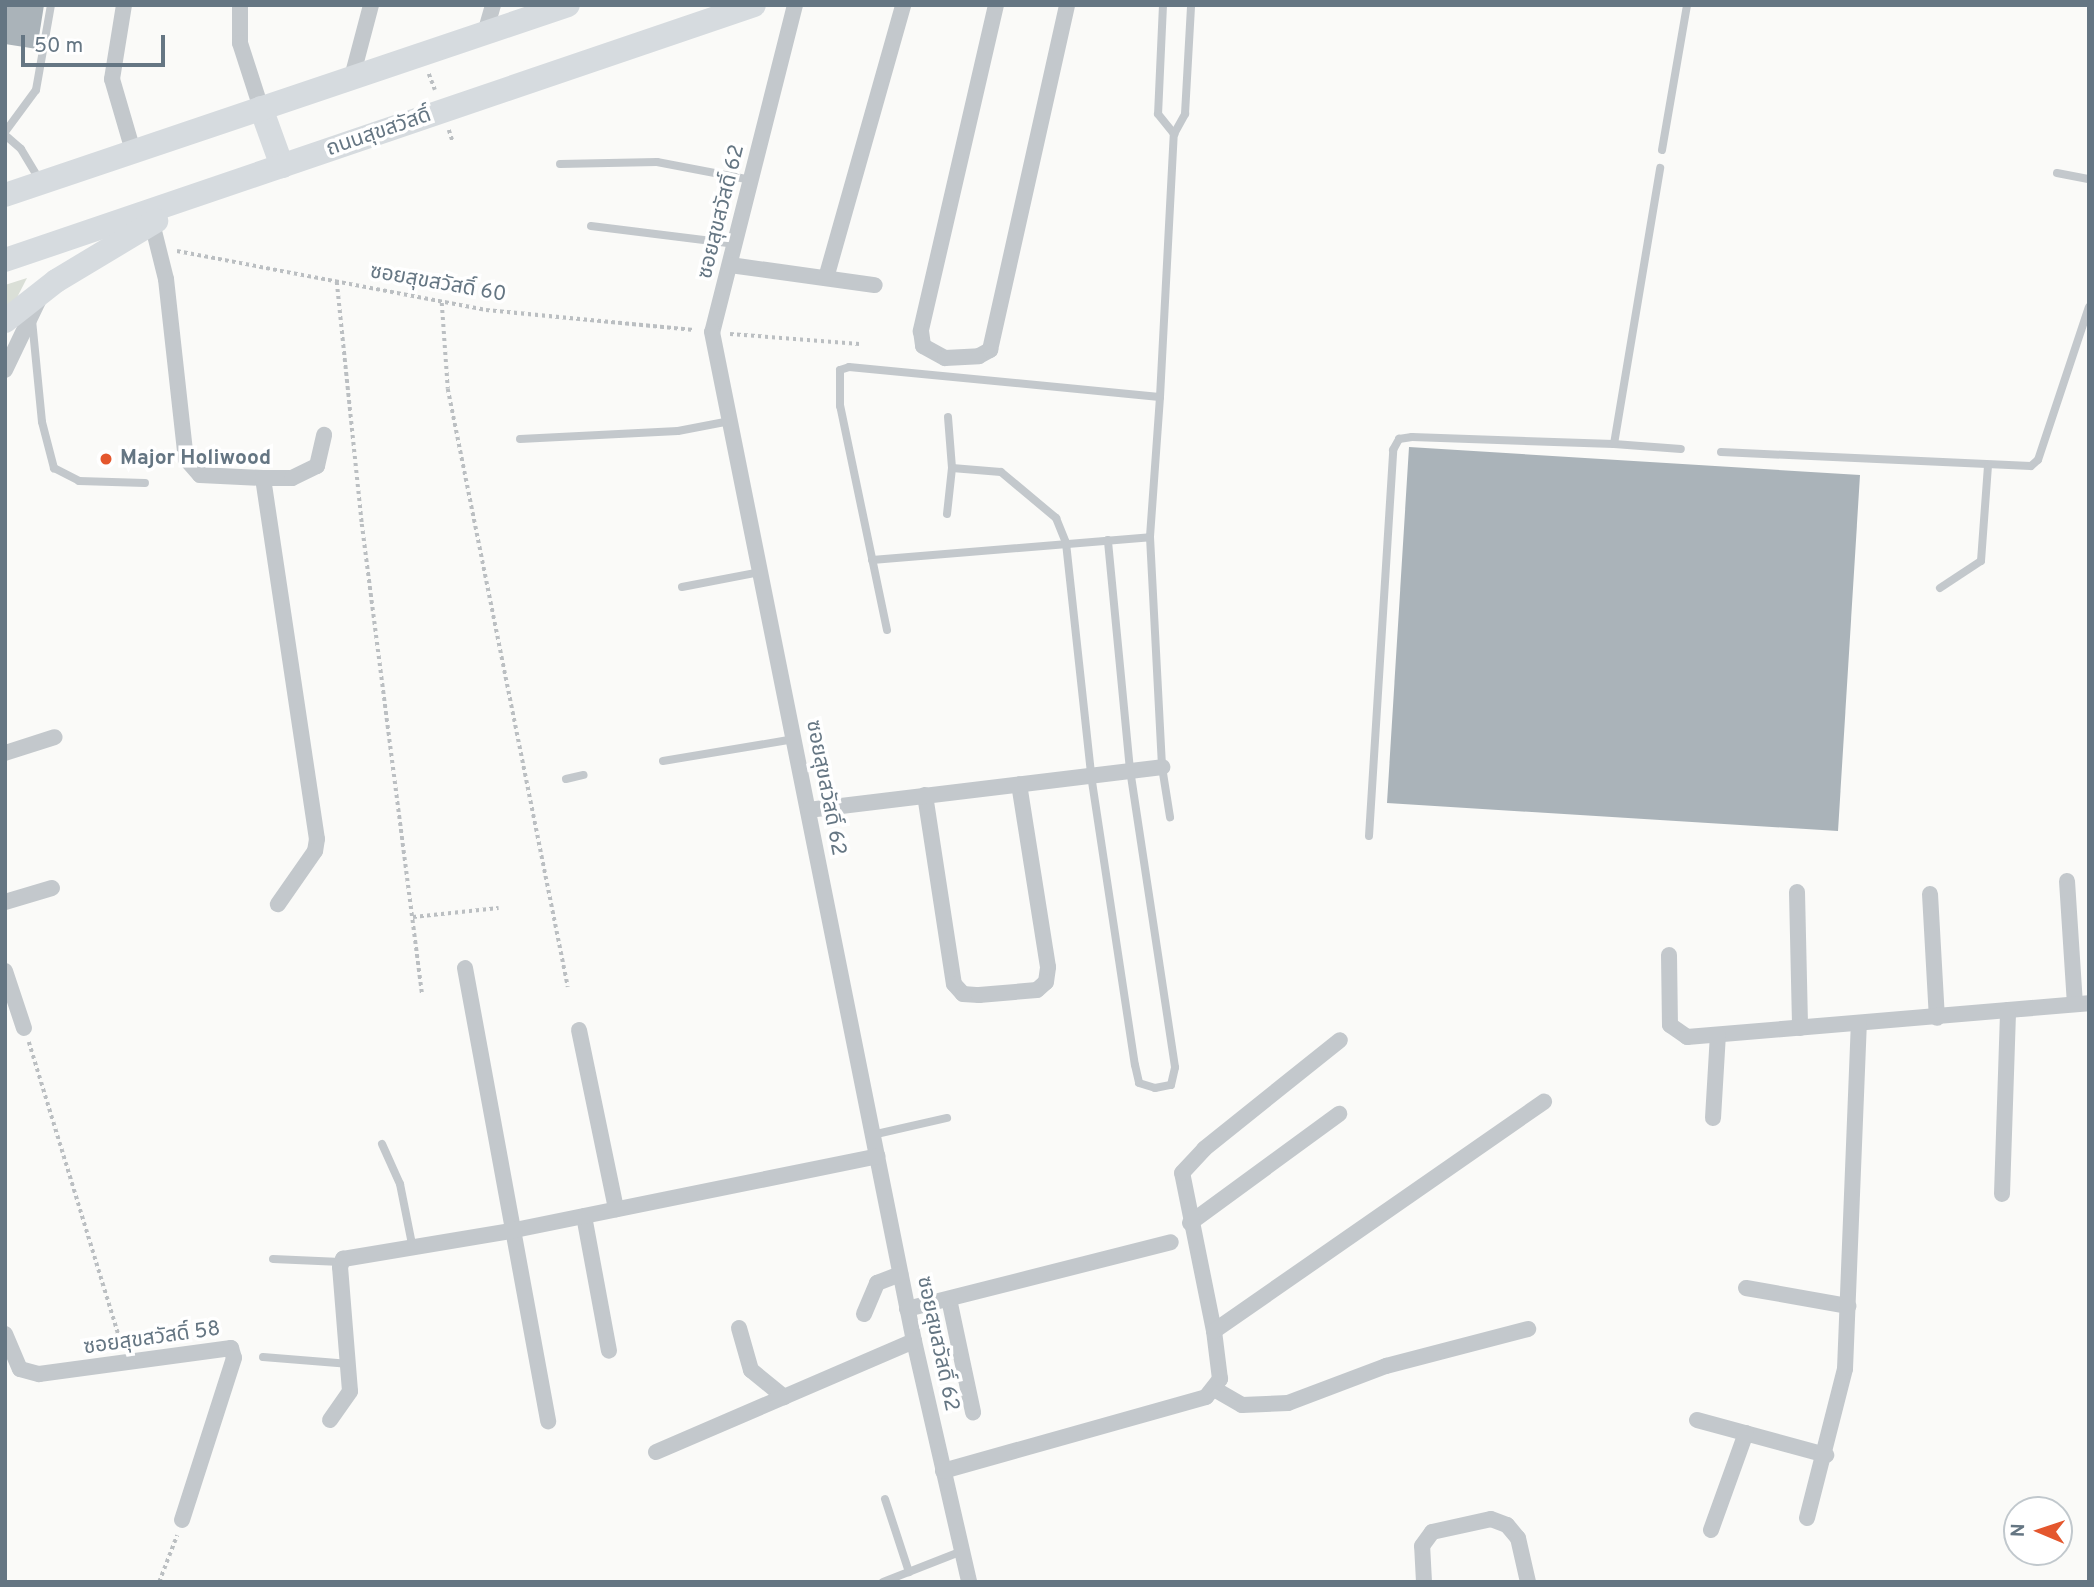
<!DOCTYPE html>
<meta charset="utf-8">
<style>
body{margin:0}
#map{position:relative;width:2094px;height:1587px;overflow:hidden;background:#fafaf8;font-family:Overpass,"Noto Sans Thai",sans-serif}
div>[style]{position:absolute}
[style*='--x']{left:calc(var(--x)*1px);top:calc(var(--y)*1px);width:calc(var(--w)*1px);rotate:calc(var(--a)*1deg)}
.green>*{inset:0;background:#dadfd7}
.building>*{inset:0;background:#aab3b9}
.path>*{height:3.5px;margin-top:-1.75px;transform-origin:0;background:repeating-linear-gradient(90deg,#bbbfc2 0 3.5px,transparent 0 7px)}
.service>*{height:8px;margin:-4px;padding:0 4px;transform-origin:4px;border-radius:4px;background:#c3c8cc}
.minor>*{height:16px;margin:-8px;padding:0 8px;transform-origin:8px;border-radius:8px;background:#c3c8cc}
.primary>*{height:24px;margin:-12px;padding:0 12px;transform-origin:12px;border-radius:12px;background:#d6dbdf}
.dots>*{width:19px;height:19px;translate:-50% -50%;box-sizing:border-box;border:4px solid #fff;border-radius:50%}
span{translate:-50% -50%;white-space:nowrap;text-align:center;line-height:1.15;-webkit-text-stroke:7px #fff;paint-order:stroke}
.street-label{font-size:21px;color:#657683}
.poi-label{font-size:21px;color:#657683;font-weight:700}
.left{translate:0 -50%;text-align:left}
.frame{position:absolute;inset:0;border:7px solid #657683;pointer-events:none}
.north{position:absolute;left:2003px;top:1496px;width:70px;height:70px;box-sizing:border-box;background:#fff;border:2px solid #c1c8cd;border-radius:50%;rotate:272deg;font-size:19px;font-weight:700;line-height:28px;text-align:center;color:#657683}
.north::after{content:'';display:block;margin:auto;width:24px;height:32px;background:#e4572e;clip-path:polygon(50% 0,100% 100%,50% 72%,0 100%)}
.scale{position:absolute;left:21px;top:35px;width:144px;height:32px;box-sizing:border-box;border:4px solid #657683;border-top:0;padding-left:9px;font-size:21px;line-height:24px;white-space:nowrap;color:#657683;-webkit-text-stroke:5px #fff;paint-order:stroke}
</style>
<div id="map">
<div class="green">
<i style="clip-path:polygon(27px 278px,5px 321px,5px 285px)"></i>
</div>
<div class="building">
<i style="clip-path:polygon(5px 5px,44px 5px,37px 49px,5px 44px)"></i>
<i style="clip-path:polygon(1409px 447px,1860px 475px,1838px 831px,1387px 803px)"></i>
</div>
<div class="path">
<i style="--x:429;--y:74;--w:17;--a:69"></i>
<i style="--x:449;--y:130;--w:13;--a:72"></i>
<i style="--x:177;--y:251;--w:315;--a:10.8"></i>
<i style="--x:486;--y:310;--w:209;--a:5.5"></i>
<i style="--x:337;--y:282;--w:243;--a:84.1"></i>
<i style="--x:362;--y:524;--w:473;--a:82.7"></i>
<i style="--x:442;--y:303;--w:86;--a:86"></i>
<i style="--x:448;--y:389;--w:610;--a:78.65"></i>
<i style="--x:730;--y:334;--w:130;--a:4.4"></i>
<i style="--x:413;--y:917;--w:86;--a:-6"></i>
<i style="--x:29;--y:1042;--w:318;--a:73"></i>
<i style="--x:159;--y:1582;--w:50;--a:-69"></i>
</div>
<div class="service">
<i style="--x:1163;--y:5;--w:109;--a:92.6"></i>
<i style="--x:1158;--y:114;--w:26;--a:51"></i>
<i style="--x:5;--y:132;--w:52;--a:-53.6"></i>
<i style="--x:36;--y:90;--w:86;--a:-80"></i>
<i style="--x:5;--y:135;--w:21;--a:41"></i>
<i style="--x:21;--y:149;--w:35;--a:59"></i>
<i style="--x:1662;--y:150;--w:147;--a:-80.2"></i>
<i style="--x:560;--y:164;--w:97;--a:-1.2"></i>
<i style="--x:657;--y:162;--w:96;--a:10.8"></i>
<i style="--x:2057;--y:173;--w:33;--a:11"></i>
<i style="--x:591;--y:226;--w:146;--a:7.1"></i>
<i style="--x:32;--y:320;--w:102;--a:84.4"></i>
<i style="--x:42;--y:422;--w:48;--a:75.4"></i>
<i style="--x:54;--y:468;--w:28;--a:27"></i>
<i style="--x:79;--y:481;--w:66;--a:1.7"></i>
<i style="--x:1160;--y:397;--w:140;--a:94.1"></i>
<i style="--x:1150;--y:537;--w:230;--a:87"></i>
<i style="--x:1162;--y:767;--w:51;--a:80.9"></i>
<i style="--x:948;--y:417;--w:51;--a:85.5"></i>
<i style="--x:520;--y:439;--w:158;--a:-2.9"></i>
<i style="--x:678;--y:431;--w:53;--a:-10.9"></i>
<i style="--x:1614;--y:444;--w:67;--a:4.3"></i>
<i style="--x:1721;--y:452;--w:310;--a:2.6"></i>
<i style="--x:2031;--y:466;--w:9;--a:-41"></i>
<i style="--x:2038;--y:460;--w:161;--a:-71.6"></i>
<i style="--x:947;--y:514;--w:46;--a:-83.8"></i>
<i style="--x:952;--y:468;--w:49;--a:4.7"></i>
<i style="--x:1001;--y:472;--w:72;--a:39.9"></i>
<i style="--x:1056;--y:518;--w:27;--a:68"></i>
<i style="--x:1066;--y:543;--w:233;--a:83.8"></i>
<i style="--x:1091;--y:775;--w:293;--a:81.4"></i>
<i style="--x:1135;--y:1065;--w:18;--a:77"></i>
<i style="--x:1139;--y:1083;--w:17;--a:17"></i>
<i style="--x:1155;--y:1088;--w:16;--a:-11"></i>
<i style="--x:1171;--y:1085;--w:18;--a:-77"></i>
<i style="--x:1175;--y:1067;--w:300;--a:-98.6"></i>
<i style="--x:1130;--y:770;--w:231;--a:-95.5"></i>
<i style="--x:872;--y:560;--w:279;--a:-4.7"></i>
<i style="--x:682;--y:587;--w:79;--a:-10.9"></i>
<i style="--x:1940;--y:588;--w:49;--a:-33.4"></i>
<i style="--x:1981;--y:561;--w:95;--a:-85.8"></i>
<i style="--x:887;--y:630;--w:229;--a:-101.8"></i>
<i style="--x:840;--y:406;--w:36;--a:-90"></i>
<i style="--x:840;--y:370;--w:9;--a:-18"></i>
<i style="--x:849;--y:367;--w:312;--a:5.5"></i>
<i style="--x:1160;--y:397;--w:263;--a:-87"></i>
<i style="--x:1174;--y:134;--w:23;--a:-61"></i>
<i style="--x:1185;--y:114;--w:109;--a:-86.8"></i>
<i style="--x:663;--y:761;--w:133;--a:-9.5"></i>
<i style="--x:566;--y:779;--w:18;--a:-13"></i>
<i style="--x:1369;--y:836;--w:387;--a:-86.4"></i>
<i style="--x:1393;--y:450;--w:13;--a:-61"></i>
<i style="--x:1399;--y:439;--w:13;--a:-9"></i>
<i style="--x:1412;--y:437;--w:202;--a:2"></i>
<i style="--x:1614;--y:444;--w:280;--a:-80.5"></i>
<i style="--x:872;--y:1135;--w:77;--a:-12.8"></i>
<i style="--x:382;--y:1144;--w:44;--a:65.8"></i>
<i style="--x:400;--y:1184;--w:66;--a:78.7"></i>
<i style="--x:273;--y:1259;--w:68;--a:2.5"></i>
<i style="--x:263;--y:1357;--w:87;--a:4.6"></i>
<i style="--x:885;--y:1499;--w:77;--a:71.8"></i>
<i style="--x:883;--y:1582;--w:85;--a:-21.4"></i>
</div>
<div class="minor">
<i style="--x:124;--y:5;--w:75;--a:99.2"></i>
<i style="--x:112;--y:79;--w:75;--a:73.7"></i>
<i style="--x:240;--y:5;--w:38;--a:90"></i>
<i style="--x:240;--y:43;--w:68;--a:72.1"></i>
<i style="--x:795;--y:5;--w:337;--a:104.2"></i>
<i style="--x:712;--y:332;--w:1029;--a:78.68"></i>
<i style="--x:914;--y:1341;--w:247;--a:77.1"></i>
<i style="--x:996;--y:5;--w:335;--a:103"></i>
<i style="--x:921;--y:331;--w:15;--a:82"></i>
<i style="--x:923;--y:346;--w:25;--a:29"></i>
<i style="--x:945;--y:358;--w:34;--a:-3"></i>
<i style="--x:979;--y:356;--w:13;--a:-29"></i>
<i style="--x:990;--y:350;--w:353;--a:-77.4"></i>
<i style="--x:485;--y:33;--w:29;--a:-74"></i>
<i style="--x:352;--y:77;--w:74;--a:-75.2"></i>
<i style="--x:152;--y:223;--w:58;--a:76"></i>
<i style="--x:166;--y:279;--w:181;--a:83.7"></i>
<i style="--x:186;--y:459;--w:21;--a:49"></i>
<i style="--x:200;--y:475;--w:63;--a:2.7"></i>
<i style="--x:263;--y:478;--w:365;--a:81.5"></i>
<i style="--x:317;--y:839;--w:12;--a:99"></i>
<i style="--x:315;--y:851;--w:65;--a:124.9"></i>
<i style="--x:730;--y:265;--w:146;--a:7.9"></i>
<i style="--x:826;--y:278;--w:284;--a:-74.2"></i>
<i style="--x:5;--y:370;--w:79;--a:-64.4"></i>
<i style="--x:263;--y:478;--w:29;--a:0"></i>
<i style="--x:292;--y:478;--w:28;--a:-26"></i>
<i style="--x:317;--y:466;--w:32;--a:-77"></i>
<i style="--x:5;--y:753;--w:52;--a:-17.7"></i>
<i style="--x:925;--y:795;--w:191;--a:81.3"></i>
<i style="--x:954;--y:984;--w:13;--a:48"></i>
<i style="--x:963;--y:994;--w:16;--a:4"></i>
<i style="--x:979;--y:995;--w:58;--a:-4.9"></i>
<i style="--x:1037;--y:990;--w:12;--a:-42"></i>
<i style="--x:1046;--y:982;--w:15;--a:-82"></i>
<i style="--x:1048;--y:967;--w:185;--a:-99"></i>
<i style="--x:808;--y:810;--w:357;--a:-6.9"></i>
<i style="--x:2067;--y:881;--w:123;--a:86.3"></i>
<i style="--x:1797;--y:892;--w:136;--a:88.7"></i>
<i style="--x:1930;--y:894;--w:124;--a:86.8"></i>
<i style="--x:5;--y:902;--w:49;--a:-16.6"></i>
<i style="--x:1669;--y:955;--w:70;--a:89.2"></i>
<i style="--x:1670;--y:1025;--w:21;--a:35"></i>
<i style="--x:1687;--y:1037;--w:403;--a:-4.8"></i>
<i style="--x:465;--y:968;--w:461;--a:79.6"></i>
<i style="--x:5;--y:971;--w:60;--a:71.6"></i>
<i style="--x:579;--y:1030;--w:183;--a:78.3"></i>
<i style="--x:1713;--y:1118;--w:83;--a:-86.6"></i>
<i style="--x:2002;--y:1194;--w:184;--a:-88.1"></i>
<i style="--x:584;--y:1216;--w:137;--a:79.5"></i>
<i style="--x:1190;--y:1223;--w:185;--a:-36.2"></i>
<i style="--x:1746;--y:1288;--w:104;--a:10"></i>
<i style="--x:949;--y:1299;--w:116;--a:78"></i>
<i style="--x:907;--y:1309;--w:272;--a:-14.2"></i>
<i style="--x:864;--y:1314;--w:34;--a:-67"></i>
<i style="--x:877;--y:1283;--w:25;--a:-21"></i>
<i style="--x:739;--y:1328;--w:44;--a:74.1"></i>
<i style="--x:751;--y:1370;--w:43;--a:39.3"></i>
<i style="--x:1214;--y:1331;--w:161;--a:-101.4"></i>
<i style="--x:1182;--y:1173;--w:33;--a:-47"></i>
<i style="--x:1204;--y:1149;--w:174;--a:-38.7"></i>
<i style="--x:5;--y:1334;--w:38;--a:67"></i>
<i style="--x:20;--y:1369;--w:20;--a:15"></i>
<i style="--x:39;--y:1374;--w:194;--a:-7.7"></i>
<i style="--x:231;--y:1348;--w:10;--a:73"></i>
<i style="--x:234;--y:1358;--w:170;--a:107.8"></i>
<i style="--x:1216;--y:1390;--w:30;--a:30"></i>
<i style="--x:1242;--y:1405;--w:46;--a:-2.5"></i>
<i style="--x:1288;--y:1403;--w:105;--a:-20.7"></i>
<i style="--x:1386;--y:1366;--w:147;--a:-14.6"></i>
<i style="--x:330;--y:1420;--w:35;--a:-55"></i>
<i style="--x:350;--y:1391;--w:124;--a:-94.6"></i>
<i style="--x:340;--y:1267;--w:9;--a:-69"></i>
<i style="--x:343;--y:1259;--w:169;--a:-9.5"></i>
<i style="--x:510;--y:1231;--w:375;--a:-11.5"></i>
<i style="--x:1697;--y:1420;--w:134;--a:15.2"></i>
<i style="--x:656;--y:1452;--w:281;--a:-23.3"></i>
<i style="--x:943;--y:1471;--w:273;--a:-15.7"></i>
<i style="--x:1206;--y:1397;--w:23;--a:-52"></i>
<i style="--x:1220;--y:1379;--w:48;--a:-97.1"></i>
<i style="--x:1214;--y:1331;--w:402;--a:-34.8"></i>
<i style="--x:1807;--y:1518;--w:154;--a:-75.7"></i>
<i style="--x:1845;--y:1369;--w:346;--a:-87.7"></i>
<i style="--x:1711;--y:1530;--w:103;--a:-70.2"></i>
<i style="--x:1424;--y:1582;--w:36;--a:-93"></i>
<i style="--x:1422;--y:1546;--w:17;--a:-54"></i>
<i style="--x:1432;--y:1532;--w:60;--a:-12.4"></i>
<i style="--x:1491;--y:1519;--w:17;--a:21"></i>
<i style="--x:1507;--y:1525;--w:17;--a:50"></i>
<i style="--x:1518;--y:1538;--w:45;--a:77.2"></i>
</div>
<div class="primary">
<i style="--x:261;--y:108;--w:62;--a:70.1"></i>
<i style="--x:5;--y:195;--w:594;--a:-18.65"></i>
<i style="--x:5;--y:260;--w:791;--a:-18.8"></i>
<i style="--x:5;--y:321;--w:65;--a:-38.1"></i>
<i style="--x:56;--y:281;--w:117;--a:-31"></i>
</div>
<div class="dots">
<i style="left:106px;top:459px;background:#e4572e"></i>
</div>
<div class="street-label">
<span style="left:379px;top:133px;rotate:-19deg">ถนนสุขสวัสดิ์</span>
<span style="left:722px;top:212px;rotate:-76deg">ซอยสุขสวัสดิ์ 62</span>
<span style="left:438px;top:284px;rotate:10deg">ซอยสุขสวัสดิ์ 60</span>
<span style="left:825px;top:788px;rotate:79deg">ซอยสุขสวัสดิ์ 62</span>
<span style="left:152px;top:1339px;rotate:-8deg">ซอยสุขสวัสดิ์ 58</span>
<span style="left:937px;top:1344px;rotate:78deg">ซอยสุขสวัสดิ์ 62</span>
</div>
<div class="poi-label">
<span class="left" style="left:120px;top:459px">Major Holiwood</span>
</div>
<div class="frame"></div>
<div class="north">N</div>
<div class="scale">50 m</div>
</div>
